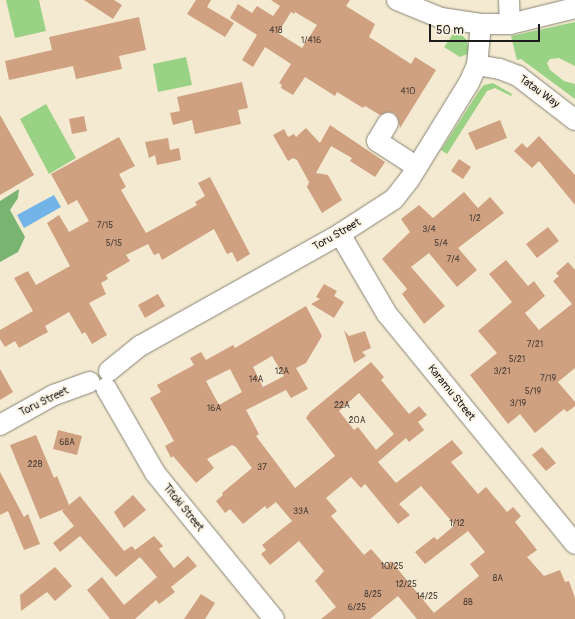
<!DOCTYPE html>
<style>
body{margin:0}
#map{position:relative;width:575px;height:619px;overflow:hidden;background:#f4ead1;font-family:Pangolin,sans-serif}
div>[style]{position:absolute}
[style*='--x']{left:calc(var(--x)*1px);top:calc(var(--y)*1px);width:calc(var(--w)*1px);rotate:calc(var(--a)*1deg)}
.green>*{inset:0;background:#99d284}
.forest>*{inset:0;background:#7ab472}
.water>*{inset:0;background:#72b4e7}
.building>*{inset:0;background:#cfa181}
.roads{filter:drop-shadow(0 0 1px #888376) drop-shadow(0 0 1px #888376)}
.minor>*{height:20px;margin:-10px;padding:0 10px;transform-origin:10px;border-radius:10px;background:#fff}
span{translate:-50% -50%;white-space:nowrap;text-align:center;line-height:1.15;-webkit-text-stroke:4px #fcf5e5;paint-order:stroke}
.number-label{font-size:9px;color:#493d35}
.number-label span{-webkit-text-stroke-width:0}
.street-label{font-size:11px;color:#1c1c1c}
.scale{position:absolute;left:429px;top:24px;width:111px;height:18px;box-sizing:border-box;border:2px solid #1c1c1c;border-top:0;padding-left:5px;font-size:12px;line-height:14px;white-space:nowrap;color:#1c1c1c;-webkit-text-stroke:3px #fcf5e5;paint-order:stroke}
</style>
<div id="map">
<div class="green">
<i style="clip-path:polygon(6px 0,39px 0,46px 31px,15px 38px)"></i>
<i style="clip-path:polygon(575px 22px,575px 66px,559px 58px,550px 59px,547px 63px,550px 70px,564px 81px,575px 84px,575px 99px,521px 59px,517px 60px,511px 36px)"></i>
<i style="clip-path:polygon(453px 34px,462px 35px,466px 39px,470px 53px,460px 57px,444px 47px)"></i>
<i style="clip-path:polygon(186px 57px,192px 85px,158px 92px,153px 64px)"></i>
<i style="clip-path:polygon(493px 83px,512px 94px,511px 96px,495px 88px,487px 91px,447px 154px,441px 150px,479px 91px,484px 85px)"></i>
<i style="clip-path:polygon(46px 104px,76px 158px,49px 174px,20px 119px)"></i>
</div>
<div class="forest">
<i style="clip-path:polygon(19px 189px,18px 198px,10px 210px,25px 237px,18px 252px,0 262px,0 201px)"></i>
</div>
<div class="water">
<i style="clip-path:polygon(54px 195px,61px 207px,24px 228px,17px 215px)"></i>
</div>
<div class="building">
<i style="clip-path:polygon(84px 0,114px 0,122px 5px,113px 19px)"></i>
<i style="clip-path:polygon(196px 0,211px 0,207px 7px,234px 23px,225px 37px,187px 14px)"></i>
<i style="clip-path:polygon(evenodd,271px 0,350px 0,346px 6px,375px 24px,369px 37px,411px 64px,415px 57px,436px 70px,400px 128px,398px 118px,394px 113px,388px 112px,380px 115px,365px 106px,363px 108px,337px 92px,335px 96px,305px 77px,293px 95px,281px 88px,282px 85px,279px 83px,291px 64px,265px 47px,253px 67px,242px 60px,257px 35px,230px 18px,238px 4px,252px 13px,257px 6px,273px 16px,280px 6px,271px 0,291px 12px,294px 14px,295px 12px,317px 25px,302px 48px,278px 33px,291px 12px)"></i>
<i style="clip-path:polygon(139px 17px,146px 50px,119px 56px,122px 69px,76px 79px,73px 66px,9px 80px,5px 61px,52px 50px,49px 37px)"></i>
<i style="clip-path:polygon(242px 82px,248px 108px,238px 110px,241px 124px,195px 134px,192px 120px,173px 125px,170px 113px,180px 111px,177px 97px)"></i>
<i style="clip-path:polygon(0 115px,34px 175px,0 195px)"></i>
<i style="clip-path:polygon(84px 116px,87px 131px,72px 134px,69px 119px)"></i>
<i style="clip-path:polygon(500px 120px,507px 138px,476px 150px,468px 133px)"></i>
<i style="clip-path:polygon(330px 125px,385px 162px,375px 177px,350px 161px,352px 158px,331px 146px,316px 173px,328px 175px,342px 200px,322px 213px,307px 187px,309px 182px,297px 160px,293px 158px,288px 161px,273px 135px,284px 129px,288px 137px,294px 134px,296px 137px,306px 128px,320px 143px)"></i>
<i style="clip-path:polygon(539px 136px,575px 175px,575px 205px,539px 161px,532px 168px,514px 151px,522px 143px,527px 148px)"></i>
<i style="clip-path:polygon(119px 137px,135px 166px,119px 174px,126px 187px,121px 190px,146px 233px,197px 205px,195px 202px,205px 196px,198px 183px,210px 177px,250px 254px,237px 262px,232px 252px,227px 254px,214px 229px,162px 260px,159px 253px,154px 255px,148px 244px,126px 255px,130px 261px,106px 275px,108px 279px,101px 283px,106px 294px,89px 303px,107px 335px,92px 344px,85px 332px,82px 334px,69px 312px,45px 326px,48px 332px,35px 339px,19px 348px,15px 341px,5px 347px,0 339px,0 330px,33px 311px,14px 278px,28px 271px,36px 285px,70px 266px,47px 223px,59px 215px,69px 232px,89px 221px,77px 200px,68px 205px,51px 174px)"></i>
<i style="clip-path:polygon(168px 138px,170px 150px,179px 148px,181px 160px,157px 165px,155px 155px,149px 158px,145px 142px)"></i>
<i style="clip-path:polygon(459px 159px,471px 167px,463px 179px,451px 171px)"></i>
<i style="clip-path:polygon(464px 192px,478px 208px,490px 197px,504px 213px,458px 248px,477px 270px,457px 287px,429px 253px,411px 267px,445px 306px,424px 324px,402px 294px,407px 289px,382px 259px,410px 232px,401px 219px,419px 205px,433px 218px)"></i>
<i style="clip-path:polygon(548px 227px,559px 241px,537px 258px,526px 244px)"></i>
<i style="clip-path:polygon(506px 260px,528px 286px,534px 281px,545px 296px,525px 313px,539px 330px,572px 304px,553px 281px,559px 276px,556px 273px,568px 262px,575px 270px,575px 368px,558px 382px,575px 402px,575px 406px,567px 412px,564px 409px,535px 433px,520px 414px,508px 424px,470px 375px,497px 353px,478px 331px,512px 302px,489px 274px)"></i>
<i style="clip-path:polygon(324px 284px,337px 291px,334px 296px,344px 302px,334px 318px,311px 304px,320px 299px,316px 297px)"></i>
<i style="clip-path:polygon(158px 294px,165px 306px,145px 318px,138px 305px)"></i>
<i style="clip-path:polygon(evenodd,306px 306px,322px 336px,306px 363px,296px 368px,308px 389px,291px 398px,286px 390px,246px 410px,259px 434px,256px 436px,295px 488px,335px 456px,306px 418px,310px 412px,371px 362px,384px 377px,381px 380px,409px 414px,419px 406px,427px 415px,418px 422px,424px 430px,409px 442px,406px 438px,378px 462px,396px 483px,452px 440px,463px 453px,451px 462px,478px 494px,486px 487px,507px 512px,513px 507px,521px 516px,515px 522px,537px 550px,527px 557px,544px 576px,560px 570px,565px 582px,569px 581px,575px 598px,575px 619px,417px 619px,398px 596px,370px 619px,321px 619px,336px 607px,315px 581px,324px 571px,299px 541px,270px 565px,261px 554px,266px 550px,262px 545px,292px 521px,276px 502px,267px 509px,265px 506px,243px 524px,230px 509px,225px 513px,216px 501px,223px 495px,222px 493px,252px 468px,236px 447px,232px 445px,207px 459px,214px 468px,196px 483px,173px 456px,171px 458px,165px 446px,174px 441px,150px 398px,161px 392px,157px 385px,194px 365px,190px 358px,201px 352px,206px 360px,233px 345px,235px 348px,306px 306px,272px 356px,284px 376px,263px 387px,253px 367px,272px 356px,306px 306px,230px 369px,242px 392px,219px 405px,206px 381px,230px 369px,306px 306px,359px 393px,394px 434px,376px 450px,358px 427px,354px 430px,339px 411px,359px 393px,306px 306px,351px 477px,361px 488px,365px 484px,398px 524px,410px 515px,399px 504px,421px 486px,455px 525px,437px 540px,434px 537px,415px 552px,425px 564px,468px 531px,485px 552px,470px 564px,479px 576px,434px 613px,391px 561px,386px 566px,371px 549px,364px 555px,331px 516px,337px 511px,326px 498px,351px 477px)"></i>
<i style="clip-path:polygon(344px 330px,349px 336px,365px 331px,371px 348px,362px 352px,366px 356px,354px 363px)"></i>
<i style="clip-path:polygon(0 369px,13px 392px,0 400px)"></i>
<i style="clip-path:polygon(58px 430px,82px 436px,77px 455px,53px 449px)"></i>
<i style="clip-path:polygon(36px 435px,54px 478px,57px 476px,69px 505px,80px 496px,124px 551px,132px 546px,135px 550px,154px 536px,163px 546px,159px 549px,174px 568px,188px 556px,197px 566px,171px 587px,175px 592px,159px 604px,156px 600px,135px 619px,110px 619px,87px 590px,102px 577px,124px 605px,157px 577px,140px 557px,116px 577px,80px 536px,60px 552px,53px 543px,74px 526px,62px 511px,64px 509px,40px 519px,10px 445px)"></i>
<i style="clip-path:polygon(542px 447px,556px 463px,546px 471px,532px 455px)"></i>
<i style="clip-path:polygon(0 472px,24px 517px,28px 514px,40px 544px,24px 550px,8px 511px,0 515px)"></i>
<i style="clip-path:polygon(133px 495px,146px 510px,124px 528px,114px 512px)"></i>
<i style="clip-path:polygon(55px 567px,72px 586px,55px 601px,47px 592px,21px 611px,20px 595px)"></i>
<i style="clip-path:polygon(201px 594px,215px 603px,205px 619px,184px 619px)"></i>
</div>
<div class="roads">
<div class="minor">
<i style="--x:397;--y:0;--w:48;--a:22.2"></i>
<i style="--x:441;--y:18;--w:40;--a:8.5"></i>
<i style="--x:481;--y:24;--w:29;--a:0"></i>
<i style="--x:510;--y:24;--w:67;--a:-13.8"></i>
<i style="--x:509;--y:0;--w:24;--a:88"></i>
<i style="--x:477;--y:65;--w:23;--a:10"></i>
<i style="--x:500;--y:69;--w:19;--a:21"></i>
<i style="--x:518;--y:76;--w:72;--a:37.7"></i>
<i style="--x:388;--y:123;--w:21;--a:121"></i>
<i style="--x:377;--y:141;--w:48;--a:33"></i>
<i style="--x:340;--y:234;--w:93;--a:59.6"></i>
<i style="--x:387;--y:314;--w:297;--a:50.7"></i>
<i style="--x:109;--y:371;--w:40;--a:-39"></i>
<i style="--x:140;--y:346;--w:229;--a:-29.2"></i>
<i style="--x:340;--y:234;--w:64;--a:-32.9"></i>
<i style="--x:394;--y:199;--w:24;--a:-52"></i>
<i style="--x:409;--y:180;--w:114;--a:-58.3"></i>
<i style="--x:469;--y:83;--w:20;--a:-66"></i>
<i style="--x:477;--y:65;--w:41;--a:-84.4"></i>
<i style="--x:106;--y:388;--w:98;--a:60"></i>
<i style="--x:155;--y:473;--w:188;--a:50.8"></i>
<i style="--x:0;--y:425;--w:62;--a:-29.1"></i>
<i style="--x:54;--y:395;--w:38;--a:-20"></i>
</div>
</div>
<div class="number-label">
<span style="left:276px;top:31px">418</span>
<span style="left:311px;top:41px">1/416</span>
<span style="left:408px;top:92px">410</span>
<span style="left:475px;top:219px">1/2</span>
<span style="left:105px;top:226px">7/15</span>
<span style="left:429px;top:230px">3/4</span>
<span style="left:114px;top:244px">5/15</span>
<span style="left:441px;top:244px">5/4</span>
<span style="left:453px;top:260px">7/4</span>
<span style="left:535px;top:345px">7/21</span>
<span style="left:517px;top:360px">5/21</span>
<span style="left:282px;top:372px">12A</span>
<span style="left:502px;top:372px">3/21</span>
<span style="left:548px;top:379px">7/19</span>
<span style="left:256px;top:380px">14A</span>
<span style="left:533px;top:392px">5/19</span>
<span style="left:518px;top:404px">3/19</span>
<span style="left:342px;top:406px">22A</span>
<span style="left:214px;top:409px">16A</span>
<span style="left:357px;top:421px">20A</span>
<span style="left:67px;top:443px">68A</span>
<span style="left:35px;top:465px">22B</span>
<span style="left:262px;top:468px">37</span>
<span style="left:301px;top:512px">33A</span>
<span style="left:457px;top:524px">1/12</span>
<span style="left:392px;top:567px">10/25</span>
<span style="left:498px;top:579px">8A</span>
<span style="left:406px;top:585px">12/25</span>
<span style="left:373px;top:595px">8/25</span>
<span style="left:427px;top:597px">14/25</span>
<span style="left:468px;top:603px">8B</span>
<span style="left:357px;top:608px">6/25</span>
</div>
<div class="street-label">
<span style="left:539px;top:92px;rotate:36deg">Tatau Way</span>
<span style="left:337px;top:235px;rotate:-30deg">Toru Street</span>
<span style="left:451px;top:393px;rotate:51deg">Karamu Street</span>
<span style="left:44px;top:402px;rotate:-26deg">Toru Street</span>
<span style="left:183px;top:508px;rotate:51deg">Titoki Street</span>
</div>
<div class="scale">50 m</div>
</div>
